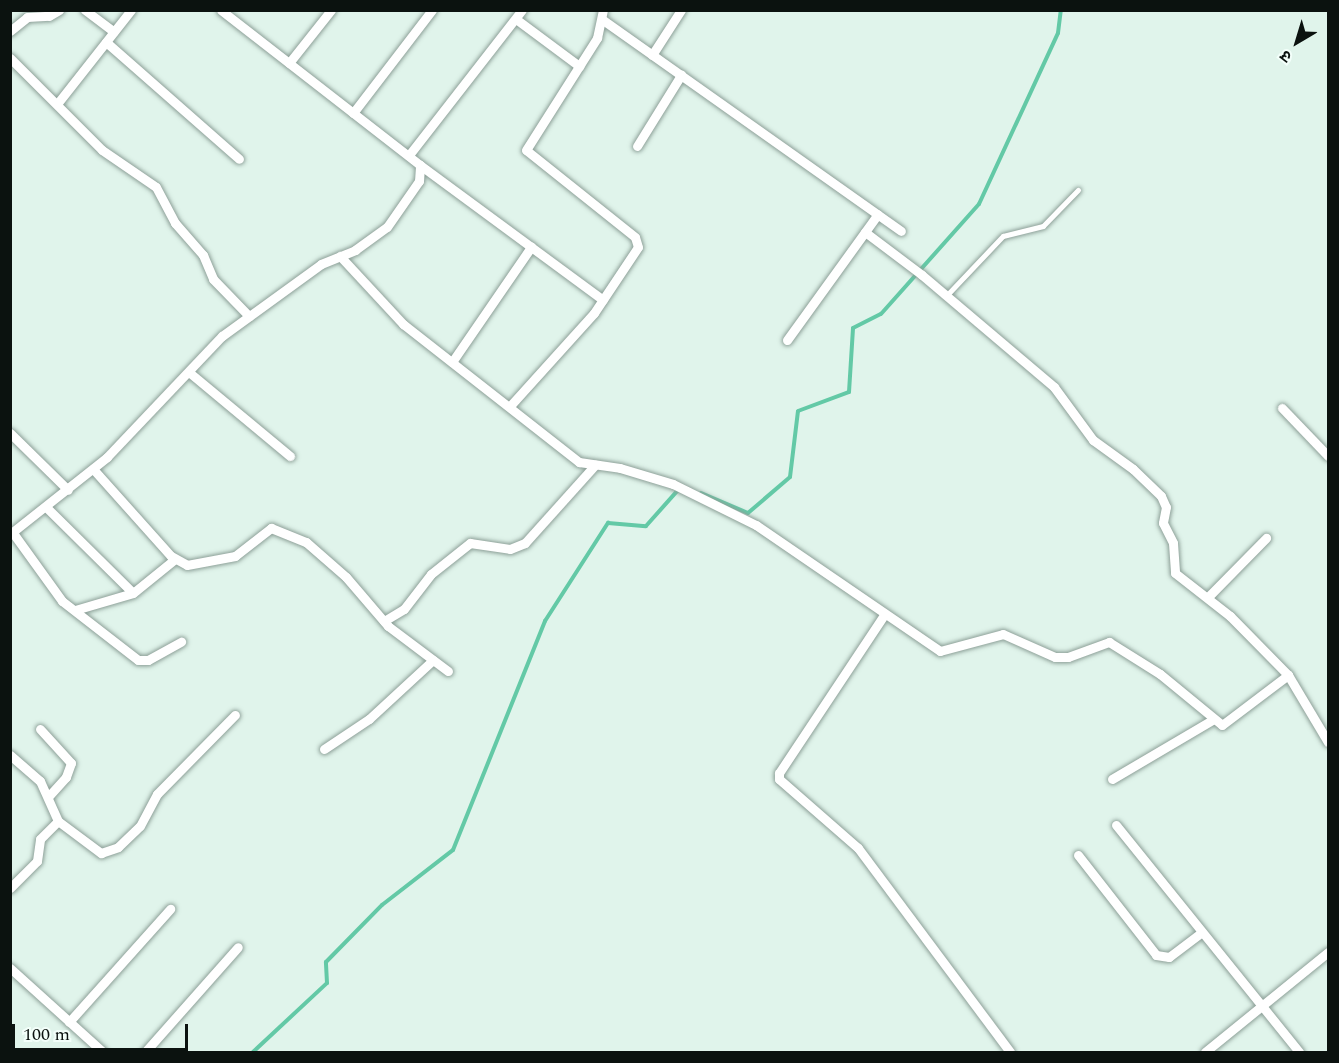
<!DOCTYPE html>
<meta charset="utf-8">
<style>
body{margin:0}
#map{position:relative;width:1339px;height:1063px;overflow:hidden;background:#e0f4eb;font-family:Spectral,"Noto Sans Devanagari",serif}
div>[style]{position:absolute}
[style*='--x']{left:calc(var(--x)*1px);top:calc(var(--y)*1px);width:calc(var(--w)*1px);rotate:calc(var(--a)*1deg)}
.stream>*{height:4px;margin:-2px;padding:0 2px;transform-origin:2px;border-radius:2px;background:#63c9a6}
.roads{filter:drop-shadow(0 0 2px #8da098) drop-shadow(0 0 2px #8da098)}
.lane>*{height:4.5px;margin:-2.25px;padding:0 2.25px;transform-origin:2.25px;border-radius:2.25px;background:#fff}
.street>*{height:9px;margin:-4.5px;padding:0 4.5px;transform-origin:4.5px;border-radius:4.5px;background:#fff}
span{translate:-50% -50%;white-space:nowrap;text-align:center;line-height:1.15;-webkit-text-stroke:4.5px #f3fffa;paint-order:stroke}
.frame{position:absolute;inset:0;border:12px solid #0b120f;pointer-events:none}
.north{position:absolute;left:1267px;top:12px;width:60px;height:60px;-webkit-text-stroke:4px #f3fffa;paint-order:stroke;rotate:218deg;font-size:16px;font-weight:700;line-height:24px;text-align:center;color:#0b120f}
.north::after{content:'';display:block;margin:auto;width:21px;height:27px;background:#0b120f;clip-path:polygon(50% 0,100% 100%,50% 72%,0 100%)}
.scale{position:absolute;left:12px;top:1024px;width:176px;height:27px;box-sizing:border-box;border:3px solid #0b120f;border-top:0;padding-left:8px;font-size:18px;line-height:21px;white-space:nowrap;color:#0b120f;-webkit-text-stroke:4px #f3fffa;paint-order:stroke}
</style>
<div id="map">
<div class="stream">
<i style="--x:701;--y:493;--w:51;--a:23.1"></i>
<i style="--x:748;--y:513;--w:55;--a:-40.6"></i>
<i style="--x:790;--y:477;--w:66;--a:-83.1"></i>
<i style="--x:798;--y:411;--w:54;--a:-20.4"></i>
<i style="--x:849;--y:392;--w:64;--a:-86.4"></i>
<i style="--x:853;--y:328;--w:31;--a:-27"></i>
<i style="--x:881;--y:314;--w:147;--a:-48.3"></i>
<i style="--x:979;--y:204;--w:188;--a:-65.2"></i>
<i style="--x:1058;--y:33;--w:23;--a:-83"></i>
<i style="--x:253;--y:1052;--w:101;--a:-43"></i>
<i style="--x:327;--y:983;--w:21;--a:-93"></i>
<i style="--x:326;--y:962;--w:80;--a:-45.5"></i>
<i style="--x:382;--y:905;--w:90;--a:-37.8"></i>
<i style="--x:453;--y:850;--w:247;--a:-68.1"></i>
<i style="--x:545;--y:621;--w:117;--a:-57.3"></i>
<i style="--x:608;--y:523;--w:38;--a:5"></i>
<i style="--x:646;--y:526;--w:50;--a:-48.3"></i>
</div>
<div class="roads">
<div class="lane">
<i style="--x:947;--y:295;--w:81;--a:-46.5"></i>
<i style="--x:1003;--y:236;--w:41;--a:-14"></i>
<i style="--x:1043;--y:226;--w:50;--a:-45.8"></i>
</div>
<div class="street">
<i style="--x:85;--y:10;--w:36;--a:37"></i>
<i style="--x:516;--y:19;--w:79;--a:36.7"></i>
<i style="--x:603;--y:20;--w:365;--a:35.3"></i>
<i style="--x:10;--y:31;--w:22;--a:-39"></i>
<i style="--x:27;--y:17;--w:22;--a:-3"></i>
<i style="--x:49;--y:16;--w:12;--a:-31"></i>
<i style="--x:106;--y:42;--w:177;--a:41.3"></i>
<i style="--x:652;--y:55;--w:54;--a:-57.2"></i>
<i style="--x:10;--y:58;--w:130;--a:45"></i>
<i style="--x:102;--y:150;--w:65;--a:34.4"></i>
<i style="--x:156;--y:187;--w:41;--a:62.2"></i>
<i style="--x:175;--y:223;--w:43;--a:48.8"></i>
<i style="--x:203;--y:255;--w:26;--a:67"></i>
<i style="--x:213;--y:279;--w:52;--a:45.8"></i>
<i style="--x:289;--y:63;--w:68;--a:-51.6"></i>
<i style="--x:57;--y:104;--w:120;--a:-51.8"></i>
<i style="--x:353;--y:113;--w:130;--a:-52.5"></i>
<i style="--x:637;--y:146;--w:84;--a:-58.2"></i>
<i style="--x:409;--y:155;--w:184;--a:-52.1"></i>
<i style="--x:420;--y:165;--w:227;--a:36.4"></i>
<i style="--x:865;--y:232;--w:71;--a:37"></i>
<i style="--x:922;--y:275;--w:173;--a:40.3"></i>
<i style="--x:1054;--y:387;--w:66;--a:53.7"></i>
<i style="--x:1093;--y:440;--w:49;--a:35.9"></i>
<i style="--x:1133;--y:469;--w:39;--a:44"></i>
<i style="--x:1161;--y:496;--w:12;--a:66"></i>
<i style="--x:1166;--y:507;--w:16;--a:101"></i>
<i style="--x:1163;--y:523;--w:22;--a:63"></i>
<i style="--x:1173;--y:543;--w:30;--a:86"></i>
<i style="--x:1175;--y:573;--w:70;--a:38"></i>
<i style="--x:1230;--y:616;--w:83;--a:45.5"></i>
<i style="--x:1288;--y:675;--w:78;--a:59.2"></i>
<i style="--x:340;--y:256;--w:93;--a:47.2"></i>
<i style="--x:403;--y:324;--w:224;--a:38.1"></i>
<i style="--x:579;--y:462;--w:41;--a:8.3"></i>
<i style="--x:620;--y:468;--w:55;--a:16.8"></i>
<i style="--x:673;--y:484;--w:93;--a:26.3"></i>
<i style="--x:756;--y:525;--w:223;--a:34.4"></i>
<i style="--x:940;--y:651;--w:65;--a:-15.1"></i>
<i style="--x:1003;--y:634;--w:57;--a:23.9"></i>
<i style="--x:1055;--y:657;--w:13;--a:0"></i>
<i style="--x:1068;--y:657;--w:44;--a:-20.1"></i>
<i style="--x:1109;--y:642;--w:60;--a:32.1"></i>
<i style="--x:1160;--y:674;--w:80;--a:39.4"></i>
<i style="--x:1222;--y:725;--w:83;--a:-37.1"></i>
<i style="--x:787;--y:340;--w:155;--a:-54.2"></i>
<i style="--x:452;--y:362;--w:140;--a:-55.5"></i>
<i style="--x:190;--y:373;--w:130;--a:39.7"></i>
<i style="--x:510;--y:406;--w:125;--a:-47.9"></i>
<i style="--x:594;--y:313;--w:79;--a:-56.3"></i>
<i style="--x:638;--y:247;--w:10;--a:-107"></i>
<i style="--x:635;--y:237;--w:139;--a:-141.4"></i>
<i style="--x:526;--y:150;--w:133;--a:-57.6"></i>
<i style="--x:597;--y:38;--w:29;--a:-78"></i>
<i style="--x:1282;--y:408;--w:66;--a:46.2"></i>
<i style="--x:10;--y:433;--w:81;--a:44.5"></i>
<i style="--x:94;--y:470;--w:115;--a:48.2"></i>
<i style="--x:171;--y:556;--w:18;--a:29"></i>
<i style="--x:187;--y:565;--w:49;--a:-10.6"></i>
<i style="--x:235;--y:556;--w:46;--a:-37.9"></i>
<i style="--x:271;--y:528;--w:38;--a:22"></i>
<i style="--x:306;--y:542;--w:53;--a:41.2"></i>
<i style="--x:346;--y:577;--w:65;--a:49.4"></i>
<i style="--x:388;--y:626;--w:75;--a:36.9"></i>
<i style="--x:46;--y:507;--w:122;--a:44.7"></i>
<i style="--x:13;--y:533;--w:84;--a:54.2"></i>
<i style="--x:62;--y:601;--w:96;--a:37.8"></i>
<i style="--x:138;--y:660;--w:10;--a:0"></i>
<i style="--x:148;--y:660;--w:38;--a:-29"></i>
<i style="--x:10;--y:534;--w:124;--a:-38.4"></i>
<i style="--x:107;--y:457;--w:167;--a:-46.5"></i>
<i style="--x:222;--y:336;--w:122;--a:-36"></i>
<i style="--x:321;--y:264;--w:37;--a:-22"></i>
<i style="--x:355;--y:250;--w:39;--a:-36"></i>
<i style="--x:387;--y:227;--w:56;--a:-55.2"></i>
<i style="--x:419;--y:181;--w:16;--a:-86"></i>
<i style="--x:420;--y:165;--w:252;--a:-142.1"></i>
<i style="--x:1208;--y:597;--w:83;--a:-45.5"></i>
<i style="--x:75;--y:610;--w:60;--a:-16.3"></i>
<i style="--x:133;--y:593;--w:54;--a:-39"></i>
<i style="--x:884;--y:615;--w:190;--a:123.6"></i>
<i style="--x:779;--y:773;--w:6;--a:90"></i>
<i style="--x:779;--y:779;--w:105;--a:41.1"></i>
<i style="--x:858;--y:848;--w:254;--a:53.3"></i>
<i style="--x:384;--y:621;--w:23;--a:-31"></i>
<i style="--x:404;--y:609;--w:44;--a:-52.4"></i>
<i style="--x:431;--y:574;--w:50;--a:-38.5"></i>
<i style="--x:470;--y:543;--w:40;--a:8.5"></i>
<i style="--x:510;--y:549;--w:16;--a:-22"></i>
<i style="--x:525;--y:543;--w:105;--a:-48.1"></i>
<i style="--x:40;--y:729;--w:46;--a:47.6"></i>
<i style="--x:71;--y:763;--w:15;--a:110"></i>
<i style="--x:66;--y:777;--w:25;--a:132"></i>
<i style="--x:324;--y:749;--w:54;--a:-33.7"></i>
<i style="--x:369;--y:719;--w:87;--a:-42.7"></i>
<i style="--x:10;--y:755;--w:40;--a:41"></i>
<i style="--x:40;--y:781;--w:44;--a:65.8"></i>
<i style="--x:1112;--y:779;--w:118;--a:-30.5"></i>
<i style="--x:1116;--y:825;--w:292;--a:51.1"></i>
<i style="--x:1078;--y:855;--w:127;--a:52"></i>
<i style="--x:1156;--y:955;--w:13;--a:9"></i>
<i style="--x:1169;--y:957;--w:41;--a:-37.1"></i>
<i style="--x:10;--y:888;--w:38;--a:-45"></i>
<i style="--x:37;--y:861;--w:22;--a:-82"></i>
<i style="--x:40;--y:839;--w:25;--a:-45"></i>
<i style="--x:58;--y:821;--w:54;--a:36.7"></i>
<i style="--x:101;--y:853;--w:18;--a:-19"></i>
<i style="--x:118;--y:847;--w:30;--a:-44"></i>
<i style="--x:140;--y:826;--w:36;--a:-62"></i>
<i style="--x:157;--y:794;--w:111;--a:-45.4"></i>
<i style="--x:10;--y:968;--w:125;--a:42.1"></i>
<i style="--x:69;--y:1022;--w:152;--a:-48.2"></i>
<i style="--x:145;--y:1052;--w:140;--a:-48.5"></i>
<i style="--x:1205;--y:1052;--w:159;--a:-39.1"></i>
</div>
</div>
<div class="frame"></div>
<div class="north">उ</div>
<div class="scale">100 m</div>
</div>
